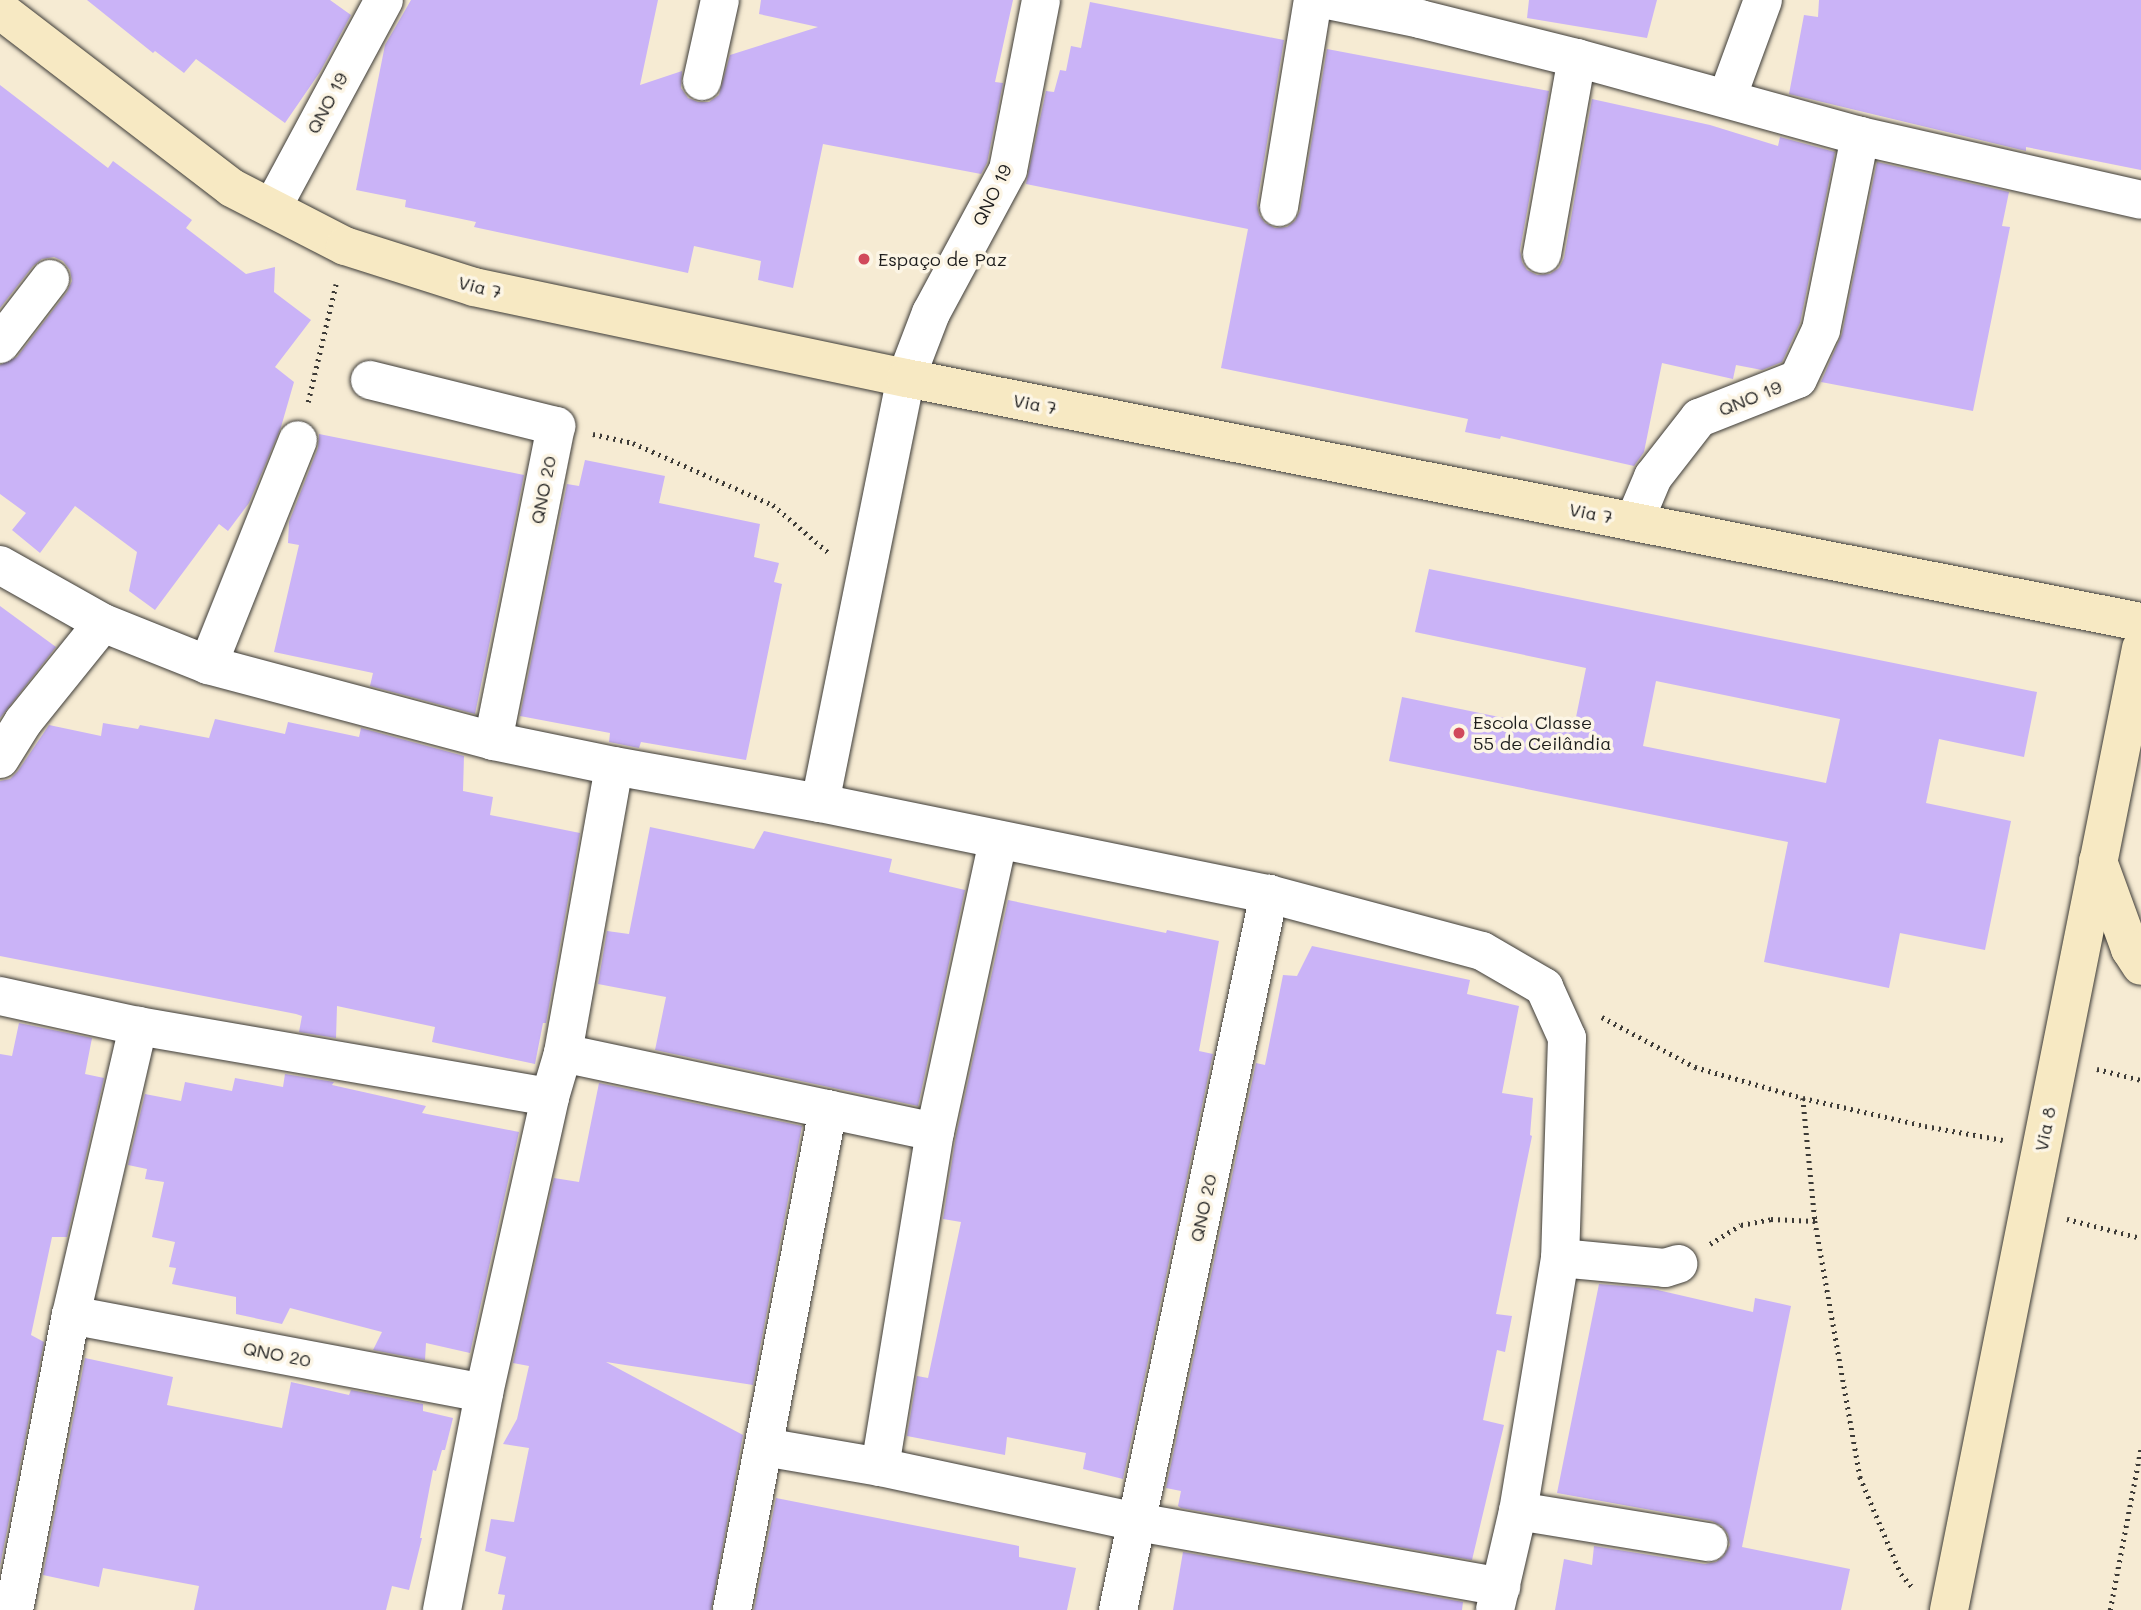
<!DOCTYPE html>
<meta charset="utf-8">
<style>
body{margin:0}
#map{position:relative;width:2141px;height:1610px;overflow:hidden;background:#f6ebd3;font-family:Mali,sans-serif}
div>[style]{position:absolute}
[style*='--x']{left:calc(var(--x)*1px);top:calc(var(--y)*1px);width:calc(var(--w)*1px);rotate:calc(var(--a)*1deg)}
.building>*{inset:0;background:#cab3f7}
.path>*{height:4.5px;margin-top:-2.25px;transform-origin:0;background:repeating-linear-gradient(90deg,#3d3b37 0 2px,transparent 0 7px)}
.roads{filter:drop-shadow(0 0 2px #3d3b37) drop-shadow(0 0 2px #3d3b37)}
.street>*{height:38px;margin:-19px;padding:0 19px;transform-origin:19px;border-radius:19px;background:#fff}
.secondary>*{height:38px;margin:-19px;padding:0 19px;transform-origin:19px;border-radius:19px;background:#f7e9c3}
.dots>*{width:19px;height:19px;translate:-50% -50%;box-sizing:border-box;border:4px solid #fcf5e5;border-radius:50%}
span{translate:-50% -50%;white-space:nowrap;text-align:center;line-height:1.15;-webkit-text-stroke:7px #fcf5e5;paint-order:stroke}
.street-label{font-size:18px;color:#1c1c1c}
.poi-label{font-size:18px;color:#1c1c1c}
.left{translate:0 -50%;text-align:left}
</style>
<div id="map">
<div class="building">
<i style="clip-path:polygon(87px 0,330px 0,351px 15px,320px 72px,285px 123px,196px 59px,184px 73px,155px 51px,153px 53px)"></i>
<i style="clip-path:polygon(411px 0,658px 0,640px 85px,682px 71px,681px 88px,688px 98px,698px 102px,709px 102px,719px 95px,730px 55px,818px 27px,759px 14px,761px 0,1013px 0,995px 82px,1003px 83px,987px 163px,981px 174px,823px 144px,793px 288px,758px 280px,761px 261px,694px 246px,688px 273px,474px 227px,476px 222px,405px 207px,406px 200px,356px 190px,385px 45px)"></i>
<i style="clip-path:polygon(1529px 0,1657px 0,1647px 38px,1527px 18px)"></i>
<i style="clip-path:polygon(1819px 0,2141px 0,2141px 170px,2026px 147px,2026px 151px,1789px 94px,1804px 15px,1818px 17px)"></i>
<i style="clip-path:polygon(1090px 2px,1284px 40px,1257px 203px,1259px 215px,1265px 223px,1275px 228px,1287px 227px,1295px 221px,1300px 211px,1327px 49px,1549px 91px,1520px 250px,1522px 262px,1527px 270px,1537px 275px,1550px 274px,1559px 268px,1564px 258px,1592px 99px,1710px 125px,1778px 146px,1780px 137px,1835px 152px,1800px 323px,1782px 362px,1762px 370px,1736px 365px,1733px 379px,1662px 363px,1644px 452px,1634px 466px,1501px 436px,1500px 439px,1465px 432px,1468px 419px,1221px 368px,1248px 229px,1026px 184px,1046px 91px,1054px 92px,1060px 70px,1066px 71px,1071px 46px,1081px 48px)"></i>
<i style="clip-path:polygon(0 85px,108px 168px,113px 161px,192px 220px,186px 228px,246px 274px,275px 267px,274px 292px,311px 320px,275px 367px,294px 382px,281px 427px,249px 503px,228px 531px,219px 524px,155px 610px,129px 591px,137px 552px,75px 506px,40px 553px,12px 530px,26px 513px,0 494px,0 365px,17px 357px,67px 292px,72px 281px,70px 270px,63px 261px,54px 257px,42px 259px,33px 266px,0 308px)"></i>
<i style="clip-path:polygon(1877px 162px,2009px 192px,2002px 226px,2010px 227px,1973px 411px,1821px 382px,1842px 334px)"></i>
<i style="clip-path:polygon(319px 434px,524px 475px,475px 714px,370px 686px,373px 673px,274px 652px,299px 545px,288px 543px,289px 522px,318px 448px)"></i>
<i style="clip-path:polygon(585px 460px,665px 476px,659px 503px,760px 524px,754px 557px,779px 563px,774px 582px,782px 584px,746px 760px,641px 742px,639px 748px,609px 742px,610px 733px,520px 716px,567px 484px,579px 486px)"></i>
<i style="clip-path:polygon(evenodd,1429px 569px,2037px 692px,2024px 757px,1939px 739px,1926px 803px,2011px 821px,1985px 950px,1900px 933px,1889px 988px,1764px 962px,1788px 842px,1389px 761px,1402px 697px,1573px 732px,1586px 668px,1415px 632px,1429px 569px,1656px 681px,1840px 719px,1826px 783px,1643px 746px,1656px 681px)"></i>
<i style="clip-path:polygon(0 606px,56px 647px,0 718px)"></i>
<i style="clip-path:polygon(215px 719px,285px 734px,288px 722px,359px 737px,361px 728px,464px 756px,463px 791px,493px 797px,490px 815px,580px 833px,546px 1023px,543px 1023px,535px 1064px,432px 1042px,435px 1027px,337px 1006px,336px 1038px,299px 1032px,302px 1016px,296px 1014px,0 956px,0 781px,10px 779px,18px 771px,49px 725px,101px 736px,103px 723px,138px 729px,140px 725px,209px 738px)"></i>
<i style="clip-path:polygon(650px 827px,754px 849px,764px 831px,892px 859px,889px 872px,965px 890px,918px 1106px,655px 1050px,666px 997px,598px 984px,607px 931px,629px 934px)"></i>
<i style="clip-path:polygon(1008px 900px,1166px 933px,1167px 930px,1219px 941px,1199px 1051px,1213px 1054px,1123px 1479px,1083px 1469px,1086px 1453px,1007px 1437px,1005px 1455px,907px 1436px,917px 1376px,928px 1378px,961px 1222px,943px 1219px,956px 1136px)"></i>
<i style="clip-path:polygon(1312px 946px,1470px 980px,1467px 994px,1519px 1006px,1502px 1093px,1533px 1098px,1530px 1135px,1532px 1136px,1496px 1314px,1512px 1316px,1505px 1352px,1497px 1350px,1483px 1420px,1504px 1425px,1472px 1560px,1181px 1508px,1178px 1506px,1181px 1491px,1166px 1488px,1256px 1063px,1265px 1065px,1283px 975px,1297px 976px)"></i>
<i style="clip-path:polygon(19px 1023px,92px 1038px,85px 1074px,104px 1078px,67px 1237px,52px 1237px,31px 1335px,44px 1342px,0 1566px,0 1054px,12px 1056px)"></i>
<i style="clip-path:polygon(285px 1074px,334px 1082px,332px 1085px,426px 1106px,422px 1113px,519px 1132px,470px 1353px,426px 1343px,425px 1360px,373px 1350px,382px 1332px,290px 1308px,282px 1324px,236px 1314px,236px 1297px,172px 1284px,176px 1268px,169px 1267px,175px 1242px,152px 1237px,164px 1182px,145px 1179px,147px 1169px,128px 1165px,145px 1094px,181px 1101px,185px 1082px,232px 1091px,235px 1078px,283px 1087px)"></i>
<i style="clip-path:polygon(599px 1083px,802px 1126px,753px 1385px,606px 1362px,743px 1435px,711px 1610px,502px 1610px,505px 1595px,498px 1594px,506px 1557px,485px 1551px,491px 1519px,514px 1522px,529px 1448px,503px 1444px,517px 1419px,529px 1366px,513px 1363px,554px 1178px,579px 1182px)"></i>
<i style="clip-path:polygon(1599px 1284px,1649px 1288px,1753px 1312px,1755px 1298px,1791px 1306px,1742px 1547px,1850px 1569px,1841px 1610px,1555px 1610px,1564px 1559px,1592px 1565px,1594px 1546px,1705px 1564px,1716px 1562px,1724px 1556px,1730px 1545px,1728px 1534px,1722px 1526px,1712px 1521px,1557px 1493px)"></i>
<i style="clip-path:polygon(85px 1358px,173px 1377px,167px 1405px,282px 1428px,291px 1382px,349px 1395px,351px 1390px,423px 1404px,423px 1411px,453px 1418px,445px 1450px,442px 1450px,436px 1471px,433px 1470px,420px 1538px,422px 1538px,409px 1590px,392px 1586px,386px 1610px,194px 1610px,199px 1586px,103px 1568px,99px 1587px,43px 1575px)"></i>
<i style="clip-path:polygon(776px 1498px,1019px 1546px,1019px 1557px,1076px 1568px,1067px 1610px,754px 1610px)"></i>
<i style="clip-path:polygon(1183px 1552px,1463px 1602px,1462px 1610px,1173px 1610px)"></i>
</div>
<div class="path">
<i style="--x:308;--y:402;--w:121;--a:-76.7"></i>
<i style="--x:593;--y:434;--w:41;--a:12.7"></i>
<i style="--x:633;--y:443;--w:153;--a:23.9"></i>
<i style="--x:773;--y:505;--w:74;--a:40.6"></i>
<i style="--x:1602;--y:1017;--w:106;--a:28.3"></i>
<i style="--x:1695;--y:1067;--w:112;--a:16"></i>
<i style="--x:1803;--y:1098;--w:125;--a:12.9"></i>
<i style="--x:1925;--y:1126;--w:79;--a:10.2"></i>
<i style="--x:2097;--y:1069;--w:45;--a:14"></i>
<i style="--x:1803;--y:1098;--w:124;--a:84.4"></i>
<i style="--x:1815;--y:1221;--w:260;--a:80"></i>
<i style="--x:1860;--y:1477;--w:105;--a:67.1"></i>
<i style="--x:1901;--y:1574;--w:18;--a:49"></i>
<i style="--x:2067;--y:1219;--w:76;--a:14.4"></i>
<i style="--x:1710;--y:1244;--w:36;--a:-32"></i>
<i style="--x:1741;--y:1225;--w:31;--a:-11"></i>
<i style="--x:1771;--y:1219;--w:44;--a:2.6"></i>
<i style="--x:2110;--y:1610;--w:165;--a:-79.2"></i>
</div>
<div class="roads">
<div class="street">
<i style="--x:1327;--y:0;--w:95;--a:11.5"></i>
<i style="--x:1420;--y:19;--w:162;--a:14"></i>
<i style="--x:1577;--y:58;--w:294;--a:15.4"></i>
<i style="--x:1860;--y:136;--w:288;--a:12.8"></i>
<i style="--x:702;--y:81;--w:83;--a:-77.5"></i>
<i style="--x:1727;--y:98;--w:104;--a:-69.8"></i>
<i style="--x:1279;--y:207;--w:210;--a:-80.7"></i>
<i style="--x:272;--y:208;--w:236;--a:-61.7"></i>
<i style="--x:1542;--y:254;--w:199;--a:-79.9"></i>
<i style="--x:0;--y:344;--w:82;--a:-52.4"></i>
<i style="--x:370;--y:380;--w:192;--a:13.9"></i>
<i style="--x:556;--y:426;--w:321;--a:101.3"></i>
<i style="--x:1634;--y:522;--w:49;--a:-67.1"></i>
<i style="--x:1653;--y:477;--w:75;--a:-52.1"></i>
<i style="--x:1699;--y:418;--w:106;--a:-21.5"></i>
<i style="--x:1798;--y:379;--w:54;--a:-64.9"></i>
<i style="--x:1821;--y:330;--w:198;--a:-78.6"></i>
<i style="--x:0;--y:565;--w:118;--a:29.4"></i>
<i style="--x:103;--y:623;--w:113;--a:21.8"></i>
<i style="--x:208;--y:665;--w:295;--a:14.9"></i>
<i style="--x:493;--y:741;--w:124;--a:11.7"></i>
<i style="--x:614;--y:766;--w:209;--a:10.2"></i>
<i style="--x:820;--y:803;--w:458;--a:11.5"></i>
<i style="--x:1269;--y:894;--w:220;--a:15"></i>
<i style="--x:1482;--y:951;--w:72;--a:30.1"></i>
<i style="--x:1544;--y:987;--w:56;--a:65.7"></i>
<i style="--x:1567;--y:1038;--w:220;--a:91.8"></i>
<i style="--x:1560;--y:1258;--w:256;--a:99.4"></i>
<i style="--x:1518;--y:1511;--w:102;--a:103.1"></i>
<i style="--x:208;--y:665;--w:242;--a:-68.2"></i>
<i style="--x:0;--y:759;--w:44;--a:-58.1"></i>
<i style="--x:23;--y:722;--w:127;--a:-51.1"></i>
<i style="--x:820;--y:803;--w:434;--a:-78.6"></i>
<i style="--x:906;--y:378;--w:70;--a:-69"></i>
<i style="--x:931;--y:313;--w:162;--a:-61.7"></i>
<i style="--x:1008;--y:170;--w:173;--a:-79"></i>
<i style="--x:0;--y:996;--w:141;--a:12.3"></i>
<i style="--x:138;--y:1026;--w:418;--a:9.8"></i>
<i style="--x:563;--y:1053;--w:380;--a:12"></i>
<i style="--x:1560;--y:1258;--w:105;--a:5.4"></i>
<i style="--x:1665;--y:1268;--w:14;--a:-17"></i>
<i style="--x:71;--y:1315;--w:420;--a:10.7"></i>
<i style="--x:764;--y:1447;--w:118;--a:9.8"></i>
<i style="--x:880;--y:1467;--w:263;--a:12.1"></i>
<i style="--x:1137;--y:1522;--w:370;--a:10.1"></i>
<i style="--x:880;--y:1467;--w:339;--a:-80.7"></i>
<i style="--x:935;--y:1132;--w:299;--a:-77.8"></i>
<i style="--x:1518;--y:1511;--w:193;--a:9.3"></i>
<i style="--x:14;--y:1610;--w:300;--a:-79.1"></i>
<i style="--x:71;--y:1315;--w:297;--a:-76.9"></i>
<i style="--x:442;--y:1610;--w:221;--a:-79"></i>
<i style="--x:484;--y:1393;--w:303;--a:-77.4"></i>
<i style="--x:550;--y:1097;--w:46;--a:-73.5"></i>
<i style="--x:563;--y:1053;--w:291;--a:-79.9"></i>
<i style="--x:732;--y:1610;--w:510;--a:-79.15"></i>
<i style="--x:1118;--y:1610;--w:732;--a:-78.09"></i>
</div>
<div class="secondary">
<i style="--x:0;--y:10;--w:292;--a:37.5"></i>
<i style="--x:232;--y:188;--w:127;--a:27.2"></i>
<i style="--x:345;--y:246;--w:135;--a:17.6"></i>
<i style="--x:474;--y:287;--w:441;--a:11.9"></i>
<i style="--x:906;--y:378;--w:1259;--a:11.18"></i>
<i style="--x:2098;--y:861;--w:94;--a:70"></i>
<i style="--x:2130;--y:949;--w:20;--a:57"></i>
<i style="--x:1949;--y:1610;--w:981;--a:-78.71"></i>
</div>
</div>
<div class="dots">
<i style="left:864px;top:259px;background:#d1495b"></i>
<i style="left:1459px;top:733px;background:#d1495b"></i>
</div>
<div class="street-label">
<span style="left:327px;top:103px;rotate:-62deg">QNO 19</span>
<span style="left:992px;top:195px;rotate:-64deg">QNO 19</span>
<span style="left:480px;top:287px;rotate:14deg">Via 7</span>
<span style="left:1750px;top:398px;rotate:-22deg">QNO 19</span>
<span style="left:1035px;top:404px;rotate:11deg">Via 7</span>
<span style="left:543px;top:490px;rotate:-79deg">QNO 20</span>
<span style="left:1591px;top:513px;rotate:11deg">Via 7</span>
<span style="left:2045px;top:1129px;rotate:-79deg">Via 8</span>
<span style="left:1203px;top:1208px;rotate:-78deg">QNO 20</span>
<span style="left:277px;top:1354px;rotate:11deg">QNO 20</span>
</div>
<div class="poi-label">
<span class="left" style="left:878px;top:259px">Espaço de Paz</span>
<span class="left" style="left:1473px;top:733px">Escola Classe<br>55 de Ceilândia</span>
</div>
</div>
